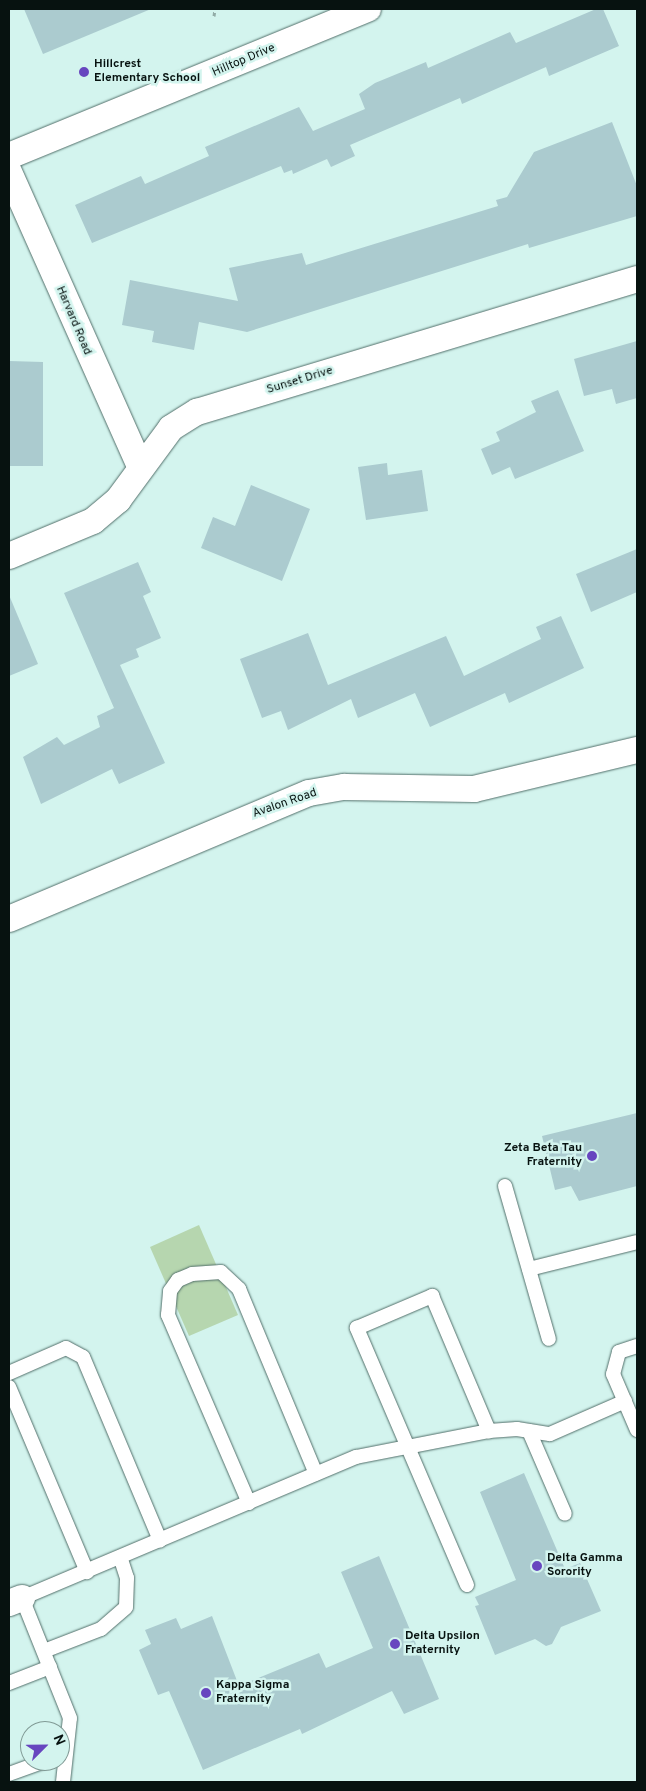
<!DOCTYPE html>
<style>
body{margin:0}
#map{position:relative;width:646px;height:1791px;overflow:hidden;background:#d3f4ee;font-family:Overpass,sans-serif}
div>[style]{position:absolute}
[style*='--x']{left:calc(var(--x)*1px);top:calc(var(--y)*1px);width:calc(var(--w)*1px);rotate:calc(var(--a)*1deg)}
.green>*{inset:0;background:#b6d6af}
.building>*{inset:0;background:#abcbcf}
.path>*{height:3px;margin-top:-1.5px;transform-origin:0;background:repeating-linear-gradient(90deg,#92aca7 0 4px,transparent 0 6.5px)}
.roads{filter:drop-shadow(0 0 1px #526f6a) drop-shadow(0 0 1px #526f6a)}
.lane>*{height:14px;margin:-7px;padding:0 7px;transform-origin:7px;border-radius:7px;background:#fff}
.street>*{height:26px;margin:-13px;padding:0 13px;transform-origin:13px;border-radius:13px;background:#fff}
.dots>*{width:14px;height:14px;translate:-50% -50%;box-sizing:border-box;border:2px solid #d3f4ee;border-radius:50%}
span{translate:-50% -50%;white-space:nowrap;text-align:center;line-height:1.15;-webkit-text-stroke:5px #d3f4ee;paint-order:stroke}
.street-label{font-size:12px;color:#071210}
.poi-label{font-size:12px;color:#071210;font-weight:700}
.left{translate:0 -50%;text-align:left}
.right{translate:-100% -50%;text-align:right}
.frame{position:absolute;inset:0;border:10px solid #071210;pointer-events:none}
.north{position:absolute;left:20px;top:1721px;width:50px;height:50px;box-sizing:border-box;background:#d3f4ee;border:1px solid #819a95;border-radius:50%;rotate:67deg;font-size:14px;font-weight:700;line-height:20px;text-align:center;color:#071210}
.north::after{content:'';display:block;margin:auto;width:18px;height:22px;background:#6746bf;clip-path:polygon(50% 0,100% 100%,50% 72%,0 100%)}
</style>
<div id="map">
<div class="green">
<i style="clip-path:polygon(199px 1225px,238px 1315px,189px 1336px,150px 1247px)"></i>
</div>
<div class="building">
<i style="clip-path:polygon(24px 9px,151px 9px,43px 54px)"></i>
<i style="clip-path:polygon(596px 9px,603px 9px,619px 46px,549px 76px,546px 67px,462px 104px,460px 98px,350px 145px,355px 156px,331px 167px,327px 159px,293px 174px,292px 170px,284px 173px,281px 166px,92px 243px,75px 205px,141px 176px,145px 184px,209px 156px,205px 147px,299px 107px,313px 131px,365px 109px,359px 94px,375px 83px,426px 62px,428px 68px,510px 32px,516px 43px)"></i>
<i style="clip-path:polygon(612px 122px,637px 186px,637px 216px,529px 248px,528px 244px,247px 332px,199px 322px,194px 350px,152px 342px,154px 331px,122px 325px,130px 280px,238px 301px,229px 268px,302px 253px,306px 265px,498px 206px,496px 200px,507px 197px,534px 152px)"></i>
<i style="clip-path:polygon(637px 341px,637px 398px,616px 404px,612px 389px,584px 396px,574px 359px)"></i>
<i style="clip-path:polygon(9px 361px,43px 362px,43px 466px,9px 466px)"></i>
<i style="clip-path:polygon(558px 390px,584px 451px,515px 479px,510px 467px,492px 475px,481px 449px,500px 441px,496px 432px,536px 412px,531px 401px)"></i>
<i style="clip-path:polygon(387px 463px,388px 475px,422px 470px,428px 511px,366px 520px,358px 467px)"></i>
<i style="clip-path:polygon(251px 485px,310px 509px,282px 581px,201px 548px,213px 517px,235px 526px)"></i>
<i style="clip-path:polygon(637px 549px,637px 592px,591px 612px,576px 574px)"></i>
<i style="clip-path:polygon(138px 562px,151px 592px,143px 596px,161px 638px,136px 649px,139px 657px,120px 665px,165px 763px,119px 784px,112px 769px,41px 804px,23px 757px,57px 737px,64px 745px,100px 727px,97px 716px,114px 708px,64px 593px)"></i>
<i style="clip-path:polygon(9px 595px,38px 664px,9px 676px)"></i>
<i style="clip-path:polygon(561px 616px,584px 668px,509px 703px,505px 693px,430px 727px,415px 693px,358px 718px,351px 699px,288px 730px,281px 711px,262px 718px,240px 659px,308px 633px,328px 685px,446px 636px,464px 676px,541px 639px,536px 627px)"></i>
<i style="clip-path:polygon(637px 1113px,637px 1186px,579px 1201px,571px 1186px,555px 1190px,542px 1136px)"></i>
<i style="clip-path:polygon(524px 1473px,565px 1569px,580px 1563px,601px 1611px,561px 1627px,552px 1644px,546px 1646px,535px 1639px,495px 1655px,475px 1606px,479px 1605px,475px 1597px,516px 1580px,480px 1492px)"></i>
<i style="clip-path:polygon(379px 1556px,439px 1699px,404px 1714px,392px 1691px,302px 1734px,300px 1729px,203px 1770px,169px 1691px,158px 1695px,139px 1650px,151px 1644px,145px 1630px,176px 1618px,181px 1629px,212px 1616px,239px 1686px,319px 1653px,326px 1668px,373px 1648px,341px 1572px)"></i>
</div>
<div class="path">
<i style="--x:214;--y:16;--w:7;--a:-82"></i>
</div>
<div class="roads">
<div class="lane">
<i style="--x:505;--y:1186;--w:159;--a:74"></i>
<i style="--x:529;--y:1269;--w:111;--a:-14"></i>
<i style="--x:637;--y:1346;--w:19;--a:162"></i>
<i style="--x:619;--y:1352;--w:23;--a:105"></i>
<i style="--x:613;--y:1374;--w:61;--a:66.8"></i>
<i style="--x:9;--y:1373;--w:62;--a:-23.7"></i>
<i style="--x:66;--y:1348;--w:19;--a:28"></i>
<i style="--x:83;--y:1357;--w:199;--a:67.2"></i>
<i style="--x:9;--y:1387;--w:201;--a:67.1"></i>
<i style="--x:529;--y:1431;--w:90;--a:66.6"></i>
<i style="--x:249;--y:1503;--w:205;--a:-113.3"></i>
<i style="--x:168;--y:1315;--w:24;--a:-85"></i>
<i style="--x:170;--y:1291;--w:14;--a:-54"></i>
<i style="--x:178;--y:1280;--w:15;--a:-23"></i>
<i style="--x:192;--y:1274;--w:29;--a:-4"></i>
<i style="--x:221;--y:1272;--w:25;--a:43"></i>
<i style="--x:239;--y:1289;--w:200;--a:67.4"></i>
<i style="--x:467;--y:1585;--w:280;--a:-113.2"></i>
<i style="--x:357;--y:1328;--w:82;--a:-23.1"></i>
<i style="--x:432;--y:1296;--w:147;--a:67.1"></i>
<i style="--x:44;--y:1651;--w:61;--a:-21.1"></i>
<i style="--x:101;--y:1629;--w:33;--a:-41"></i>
<i style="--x:126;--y:1607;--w:29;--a:-88"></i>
<i style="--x:127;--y:1578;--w:22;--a:-108"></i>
<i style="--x:9;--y:1683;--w:44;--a:-21.3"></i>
<i style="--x:9;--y:1774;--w:37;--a:-20"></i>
<i style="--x:63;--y:1782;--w:64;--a:-83.8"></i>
<i style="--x:70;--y:1718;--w:129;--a:-111.8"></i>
<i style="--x:22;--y:1598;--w:363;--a:-22.9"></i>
<i style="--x:356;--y:1457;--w:136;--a:-11.1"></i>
<i style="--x:489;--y:1431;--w:28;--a:-4"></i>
<i style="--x:517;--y:1429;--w:33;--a:9"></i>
<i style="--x:550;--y:1434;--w:82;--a:-23.7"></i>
</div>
<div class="street">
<i style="--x:9;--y:156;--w:388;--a:-22.3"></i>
<i style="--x:9;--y:172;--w:324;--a:66"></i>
<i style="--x:9;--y:556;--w:91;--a:-22.6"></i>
<i style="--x:93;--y:521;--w:33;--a:-40"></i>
<i style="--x:118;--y:500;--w:89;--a:-53.6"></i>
<i style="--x:171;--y:428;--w:31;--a:-32"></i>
<i style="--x:197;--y:412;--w:460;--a:-16.8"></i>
<i style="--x:9;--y:919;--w:325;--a:-22.8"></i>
<i style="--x:309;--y:793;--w:36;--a:-10"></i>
<i style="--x:344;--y:787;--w:130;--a:0.9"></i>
<i style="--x:474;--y:789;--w:168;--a:-13.5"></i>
<i style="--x:9;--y:1603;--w:14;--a:-21"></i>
</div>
</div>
<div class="dots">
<i style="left:84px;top:72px;background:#6746bf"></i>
<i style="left:592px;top:1156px;background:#6746bf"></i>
<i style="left:537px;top:1566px;background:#6746bf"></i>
<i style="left:395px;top:1644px;background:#6746bf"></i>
<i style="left:206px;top:1693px;background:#6746bf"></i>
</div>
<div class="street-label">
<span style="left:244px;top:61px;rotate:-23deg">Hilltop Drive</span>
<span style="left:73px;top:321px;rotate:67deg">Harvard Road</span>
<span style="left:300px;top:381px;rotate:-17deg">Sunset Drive</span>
<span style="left:285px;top:804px;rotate:-19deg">Avalon Road</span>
</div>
<div class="poi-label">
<span class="left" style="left:94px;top:72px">Hillcrest<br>Elementary School</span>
<span class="right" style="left:582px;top:1156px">Zeta Beta Tau<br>Fraternity</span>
<span class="left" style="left:547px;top:1566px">Delta Gamma<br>Sorority</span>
<span class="left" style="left:405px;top:1644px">Delta Upsilon<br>Fraternity</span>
<span class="left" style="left:216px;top:1693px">Kappa Sigma<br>Fraternity</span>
</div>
<div class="frame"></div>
<div class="north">N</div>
</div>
